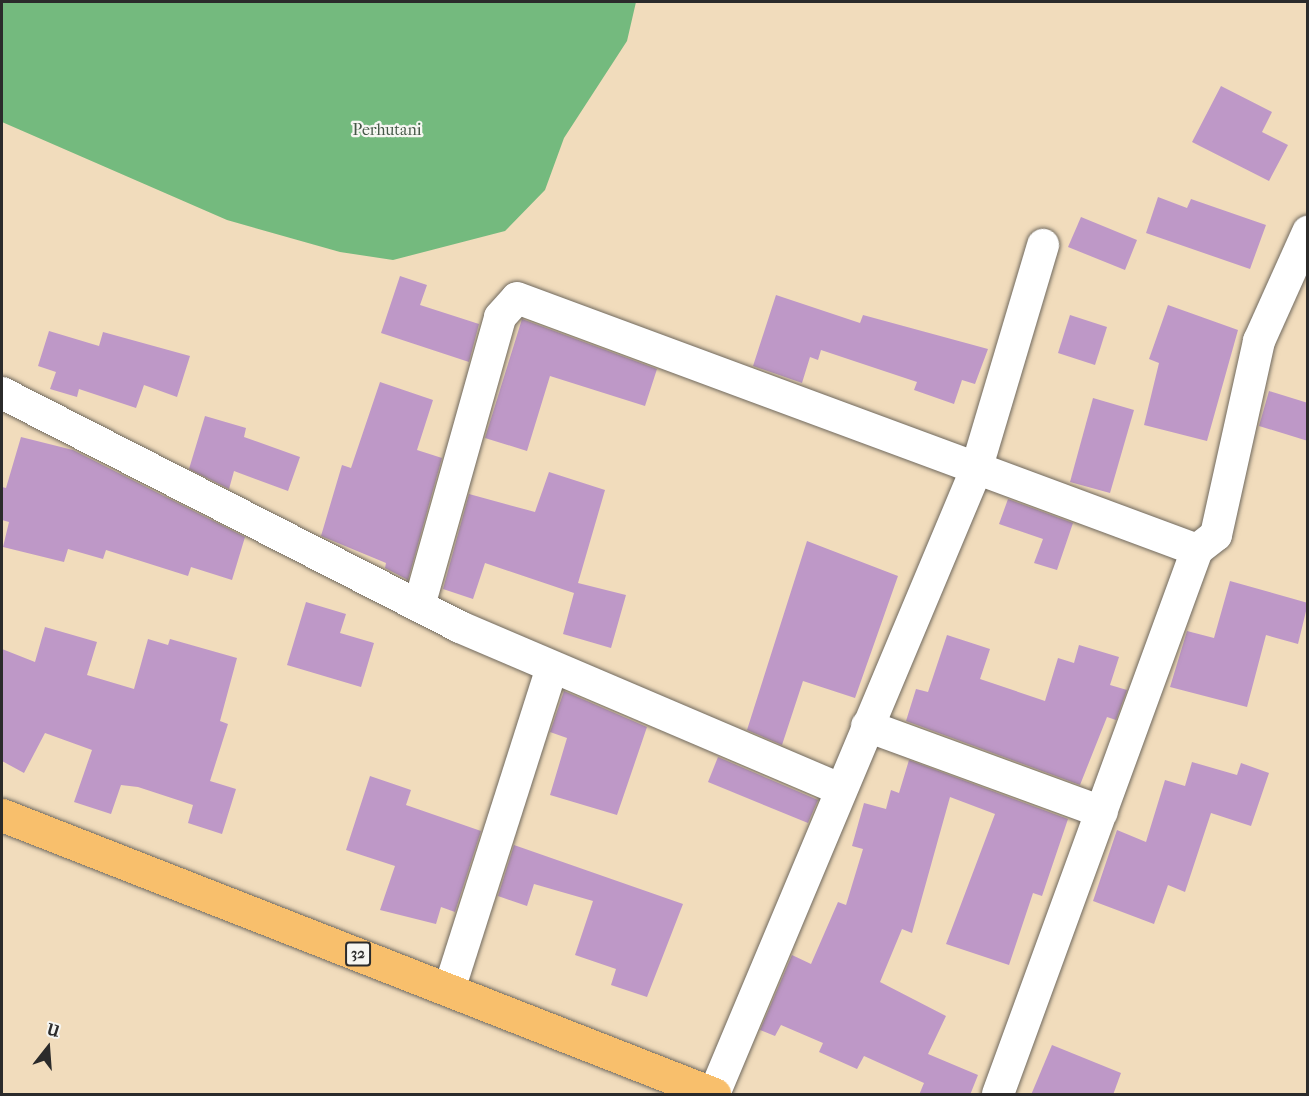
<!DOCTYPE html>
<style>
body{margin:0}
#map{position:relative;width:1309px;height:1096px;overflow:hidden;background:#f1dcbc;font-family:"IM FELL French Canon",serif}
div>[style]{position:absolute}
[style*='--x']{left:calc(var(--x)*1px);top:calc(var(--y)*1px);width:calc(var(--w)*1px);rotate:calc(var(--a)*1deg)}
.forest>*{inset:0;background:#74ba7e}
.building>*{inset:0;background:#be98c7}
.roads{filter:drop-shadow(0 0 2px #70695e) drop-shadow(0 0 2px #70695e)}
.street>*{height:32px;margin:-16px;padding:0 16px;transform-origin:16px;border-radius:16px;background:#fff}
.highway>*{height:33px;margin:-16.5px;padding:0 16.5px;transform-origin:16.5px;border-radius:16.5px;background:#f8bf6c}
span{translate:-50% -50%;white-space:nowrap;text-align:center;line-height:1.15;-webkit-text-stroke:4.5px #f6f6f2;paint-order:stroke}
.shield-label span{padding:2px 4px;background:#f6f6f2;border:2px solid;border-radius:4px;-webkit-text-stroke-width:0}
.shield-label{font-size:15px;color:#2b2b2b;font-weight:700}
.park-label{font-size:16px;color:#445746}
.frame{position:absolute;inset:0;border:3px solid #2b2b2b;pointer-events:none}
.north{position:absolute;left:18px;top:1018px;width:60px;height:60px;-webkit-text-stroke:4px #f6f6f2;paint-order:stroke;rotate:17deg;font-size:16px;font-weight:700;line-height:24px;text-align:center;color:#2b2b2b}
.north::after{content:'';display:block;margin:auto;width:21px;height:27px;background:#2b2b2b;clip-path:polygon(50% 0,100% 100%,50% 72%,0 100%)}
</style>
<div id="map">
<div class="forest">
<i style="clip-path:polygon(2px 2px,636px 2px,627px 41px,564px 138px,545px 190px,505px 231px,393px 260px,340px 252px,227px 220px,2px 122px)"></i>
</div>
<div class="building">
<i style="clip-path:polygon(1221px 86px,1272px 112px,1262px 132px,1288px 145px,1269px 181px,1192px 142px)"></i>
<i style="clip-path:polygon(1158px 197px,1187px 208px,1191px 199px,1266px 225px,1250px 269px,1146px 233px)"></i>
<i style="clip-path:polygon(1081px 217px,1137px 240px,1125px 270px,1068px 247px)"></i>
<i style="clip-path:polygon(400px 276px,427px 285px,420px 305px,479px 324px,469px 362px,381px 333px)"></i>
<i style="clip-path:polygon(776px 295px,860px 323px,863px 315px,988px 349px,975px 384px,962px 380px,954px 404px,914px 390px,917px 382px,821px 350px,818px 360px,810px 357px,802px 383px,753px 366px)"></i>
<i style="clip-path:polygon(1168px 305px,1238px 330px,1207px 441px,1144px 425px,1159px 363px,1149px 359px)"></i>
<i style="clip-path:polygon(1070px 315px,1107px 327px,1095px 365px,1058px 353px)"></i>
<i style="clip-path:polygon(522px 319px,657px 369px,645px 406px,550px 376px,527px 451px,485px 438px)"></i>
<i style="clip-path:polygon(49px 331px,99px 346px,103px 332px,190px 356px,177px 397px,144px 385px,136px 408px,79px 389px,77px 397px,50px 389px,56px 372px,38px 366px)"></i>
<i style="clip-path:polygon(380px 382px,433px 400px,417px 450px,442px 458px,408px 580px,385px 568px,386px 563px,321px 536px,342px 465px,351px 468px)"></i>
<i style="clip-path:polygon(1269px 391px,1308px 403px,1308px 441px,1259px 426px)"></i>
<i style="clip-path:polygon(1093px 398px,1134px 410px,1110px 493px,1070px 482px)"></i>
<i style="clip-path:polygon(205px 416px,246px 428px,244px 437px,300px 457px,288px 491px,234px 471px,229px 489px,189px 469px)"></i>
<i style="clip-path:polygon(21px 437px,73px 450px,245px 537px,232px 580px,191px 567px,188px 576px,106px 550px,103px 559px,68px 549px,64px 562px,3px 547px,9px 522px,2px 520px,2px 487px,6px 488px)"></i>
<i style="clip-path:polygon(549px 472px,605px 490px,578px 583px,626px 595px,611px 648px,563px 634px,574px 593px,485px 563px,473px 599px,443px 589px,469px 494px,535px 512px)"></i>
<i style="clip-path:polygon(1008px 499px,1073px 523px,1057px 570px,1034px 563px,1043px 539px,999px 524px)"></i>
<i style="clip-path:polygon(807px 541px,898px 576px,855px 698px,803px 681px,782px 745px,747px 730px)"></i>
<i style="clip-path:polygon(1230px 581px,1308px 603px,1298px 644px,1266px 635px,1247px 707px,1170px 687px,1187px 631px,1214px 638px)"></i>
<i style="clip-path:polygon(306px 602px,346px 614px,340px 633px,374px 643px,361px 687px,287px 665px)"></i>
<i style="clip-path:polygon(45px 627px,97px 642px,87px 675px,134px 689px,148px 639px,168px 645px,170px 639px,237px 658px,220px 721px,228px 724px,210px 781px,236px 789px,222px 834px,188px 823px,193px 805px,138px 787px,121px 785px,111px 814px,74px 802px,92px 750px,45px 733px,24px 773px,2px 761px,2px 649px,35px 662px)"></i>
<i style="clip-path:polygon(947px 635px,990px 649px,980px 679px,1045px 701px,1058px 658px,1074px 663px,1079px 645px,1119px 657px,1110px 685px,1127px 690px,1116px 720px,1107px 717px,1080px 785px,906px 721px,916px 689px,928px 692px)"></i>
<i style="clip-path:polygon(564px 691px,647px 727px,617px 815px,550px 795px,567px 738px,550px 732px)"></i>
<i style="clip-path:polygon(718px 757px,818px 800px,808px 823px,708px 782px)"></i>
<i style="clip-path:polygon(909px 760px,1068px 819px,1042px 896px,1033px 893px,1009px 965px,946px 944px,995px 814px,950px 797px,912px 933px,902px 929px,880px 982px,946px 1016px,928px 1054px,978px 1075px,970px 1095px,919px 1095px,924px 1083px,864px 1056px,857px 1069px,819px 1052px,823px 1043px,781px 1025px,775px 1036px,760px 1030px,792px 955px,811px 964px,838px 902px,846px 905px,863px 849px,852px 846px,864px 803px,886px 809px,891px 790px,899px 793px)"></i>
<i style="clip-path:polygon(1192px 762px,1237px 775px,1241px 763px,1269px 773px,1251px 826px,1211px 813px,1185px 892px,1168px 885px,1154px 924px,1093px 901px,1117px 830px,1146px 842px,1165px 780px,1185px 786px)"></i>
<i style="clip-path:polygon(370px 776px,411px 790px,406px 805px,481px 831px,455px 912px,441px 907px,436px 924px,380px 910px,395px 866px,346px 850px)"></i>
<i style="clip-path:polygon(514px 845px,683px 904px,647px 997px,611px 985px,616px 969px,575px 955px,593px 901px,534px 884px,527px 906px,498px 896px)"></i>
<i style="clip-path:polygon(1052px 1045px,1121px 1073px,1113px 1095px,1031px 1095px)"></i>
</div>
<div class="roads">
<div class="street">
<i style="--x:2;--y:393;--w:514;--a:27.06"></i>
<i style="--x:460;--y:627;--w:412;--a:23.1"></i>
<i style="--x:419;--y:606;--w:300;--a:-74.3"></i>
<i style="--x:500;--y:317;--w:25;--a:-48"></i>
<i style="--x:517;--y:298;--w:725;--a:20.33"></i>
<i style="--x:1197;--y:550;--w:24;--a:-38"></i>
<i style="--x:1216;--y:535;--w:199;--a:-77.5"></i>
<i style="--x:1259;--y:341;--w:120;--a:-65.8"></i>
<i style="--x:867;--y:726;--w:250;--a:20.1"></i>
<i style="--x:449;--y:990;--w:338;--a:-72.3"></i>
<i style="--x:714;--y:1094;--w:677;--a:-67.22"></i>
<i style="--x:976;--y:470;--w:235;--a:-73.4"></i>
<i style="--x:998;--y:1094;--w:579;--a:-69.91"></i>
</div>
<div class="highway">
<i style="--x:2;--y:815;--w:765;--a:21.4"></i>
</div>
</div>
<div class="shield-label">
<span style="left:358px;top:954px">32</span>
</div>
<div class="park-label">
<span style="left:387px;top:130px">Perhutani</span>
</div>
<div class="frame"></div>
<div class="north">U</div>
</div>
